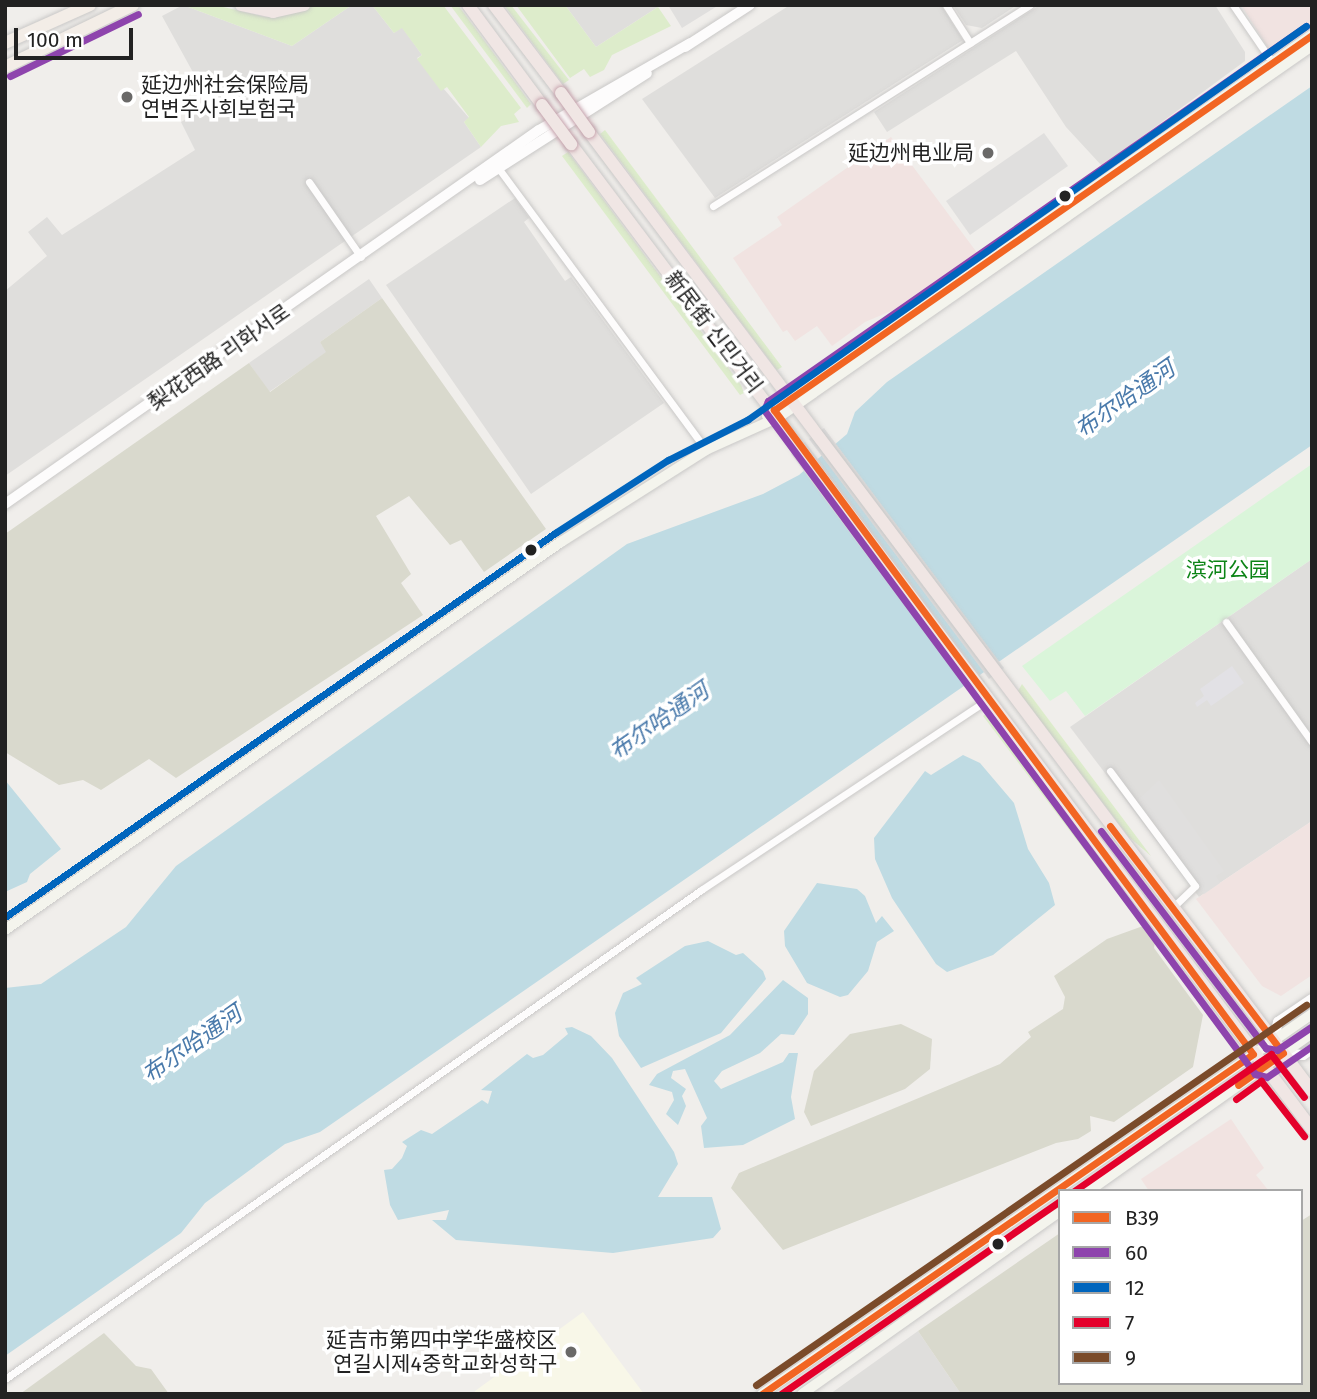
<!DOCTYPE html>
<meta charset="utf-8">
<style>
body{margin:0}
#map{position:relative;width:1317px;height:1399px;overflow:hidden;background:#f0eeeb;font-family:"Fira Sans","Noto Sans SC","Noto Sans KR",sans-serif}
div>[style]{position:absolute}
[style*='--x']{left:calc(var(--x)*1px);top:calc(var(--y)*1px);width:calc(var(--w)*1px);rotate:calc(var(--a)*1deg)}
.residential>*{inset:0;background:#dfdedc}
.commercial>*{inset:0;background:#f1e3e1}
.education>*{inset:0;background:#f8f7e8}
.construction>*{inset:0;background:#d9d9cd}
.grass>*{inset:0;background:#ddeccb}
.park>*{inset:0;background:#daf5da}
.parking>*{inset:0;background:#e0dfde}
.plaza>*{inset:0;background:#e2e1e5}
.water>*{inset:0;background:#bfdbe3}
.pier>*{inset:0;background:#dedddd}
.roads{filter:drop-shadow(0 0 2px #c9c8c7) drop-shadow(0 0 2px #c9c8c7)}
.minor>*{height:7px;margin:-3.5px;padding:0 3.5px;transform-origin:3.5px;border-radius:3.5px;background:#fdfcfc}
.tertiary>*{height:10px;margin:-5px;padding:0 5px;transform-origin:5px;border-radius:5px;background:#fdfcfc}
.secondary>*{height:10px;margin:-5px;padding:0 5px;transform-origin:5px;border-radius:5px;background:#f4f4ed}
.primary>*{height:12px;margin:-6px;padding:0 6px;transform-origin:6px;border-radius:6px;background:#f3ede7}
.trunk>*{height:12px;margin:-6px;padding:0 6px;transform-origin:6px;border-radius:6px;background:#f0e6e4}
.bridges{filter:drop-shadow(0 0 2px #c5a2ac) drop-shadow(0 0 2px #c5a2ac)}
.trunk-bridge>*{height:12px;margin:-6px;padding:0 6px;transform-origin:6px;border-radius:6px;background:#f0e6e4}
.bus-1>*{height:7px;margin:-3.5px;padding:0 3.5px;transform-origin:3.5px;border-radius:3.5px;background:#f26522}
.bus-2>*{height:7px;margin:-3.5px;padding:0 3.5px;transform-origin:3.5px;border-radius:3.5px;background:#8e44ad}
.bus-3>*{height:7px;margin:-3.5px;padding:0 3.5px;transform-origin:3.5px;border-radius:3.5px;background:#0065bd}
.bus-4>*{height:7px;margin:-3.5px;padding:0 3.5px;transform-origin:3.5px;border-radius:3.5px;background:#e4002b}
.bus-5>*{height:7px;margin:-3.5px;padding:0 3.5px;transform-origin:3.5px;border-radius:3.5px;background:#7a4b2a}
.dots>*{width:19px;height:19px;translate:-50% -50%;box-sizing:border-box;border:4px solid #fff;border-radius:50%}
span{translate:-50% -50%;white-space:nowrap;text-align:center;line-height:1.15;-webkit-text-stroke:7px #fff;paint-order:stroke}
.poi-label{font-size:21px;color:#222}
.left{translate:0 -50%;text-align:left}
.right{translate:-100% -50%;text-align:right}
.street-label{font-size:21px;color:#222}
.park-label{font-size:21px;color:#0c8416}
.water-label{font-size:23px;color:#4a7aab;font-style:italic}
.frame{position:absolute;inset:0;border:7px solid #222;pointer-events:none}
.legend{position:absolute;left:1058px;top:1189px;width:245px;height:196px;box-sizing:border-box;background:#fff;border:2px solid #a7a7a7;margin:0;padding:9px 12px;list-style:none;font-size:21px;color:#222}
.legend li{display:flex;align-items:center;gap:14px;height:35px}
.legend b{width:35px;border:2px solid #a7a7a7}
.scale{position:absolute;left:14px;top:28px;width:119px;height:32px;box-sizing:border-box;border:4px solid #222;border-top:0;padding-left:9px;font-size:21px;line-height:24px;white-space:nowrap;color:#222;-webkit-text-stroke:5px #fff;paint-order:stroke}
</style>
<div id="map">
<div class="residential">
<i style="clip-path:polygon(183px 5px,292px 46px,352px 5px,372px 5px,394px 33px,402px 27px,422px 55px,417px 58px,469px 118px,464px 122px,481px 147px,5px 476px,5px 291px,47px 256px,28px 232px,47px 217px,62px 235px,195px 150px,181px 122px,211px 105px,162px 16px)"></i>
<i style="clip-path:polygon(565px 5px,661px 5px,596px 47px)"></i>
<i style="clip-path:polygon(790px 5px,941px 5px,963px 40px,715px 198px,642px 99px)"></i>
<i style="clip-path:polygon(953px 5px,1017px 5px,982px 28px,966px 25px)"></i>
<i style="clip-path:polygon(1040px 5px,1215px 5px,1245px 52px,1245px 61px,1102px 166px,1066px 127px,1016px 51px,887px 132px,874px 112px)"></i>
<i style="clip-path:polygon(515px 198px,529px 218px,524px 222px,565px 281px,571px 277px,664px 403px,531px 494px,386px 285px)"></i>
<i style="clip-path:polygon(369px 279px,382px 298px,320px 342px,327px 352px,269px 392px,249px 363px)"></i>
<i style="clip-path:polygon(1312px 559px,1312px 821px,1199px 897px,1070px 727px)"></i>
<i style="clip-path:polygon(918px 1331px,961px 1394px,830px 1394px)"></i>
</div>
<div class="commercial">
<i style="clip-path:polygon(1241px 5px,1312px 5px,1312px 21px,1270px 51px)"></i>
<i style="clip-path:polygon(891px 137px,978px 254px,903px 306px,865px 322px,832px 346px,817px 326px,795px 341px,787px 330px,783px 332px,733px 258px,782px 225px,777px 217px)"></i>
<i style="clip-path:polygon(1312px 821px,1312px 975px,1281px 996px,1262px 986px,1196px 899px)"></i>
<i style="clip-path:polygon(1231px 1119px,1264px 1168px,1256px 1175px,1269px 1191px,1149px 1191px,1141px 1179px)"></i>
</div>
<div class="education">
<i style="clip-path:polygon(583px 1312px,644px 1394px,474px 1394px,475px 1391px)"></i>
</div>
<div class="construction">
<i style="clip-path:polygon(382px 298px,546px 529px,484px 572px,461px 540px,450px 545px,409px 496px,376px 516px,411px 574px,401px 583px,423px 615px,176px 778px,149px 759px,101px 790px,83px 780px,59px 785px,5px 752px,5px 534px,249px 363px,270px 392px,326px 352px,320px 342px)"></i>
<i style="clip-path:polygon(1143px 926px,1155px 942px,1154px 948px,1203px 1015px,1193px 1067px,1114px 1122px,1090px 1116px,1091px 1131px,1078px 1139px,1056px 1143px,783px 1250px,731px 1188px,739px 1173px,1000px 1064px,1031px 1037px,1028px 1032px,1063px 1009px,1065px 997px,1054px 976px,1107px 939px)"></i>
<i style="clip-path:polygon(901px 1024px,932px 1039px,930px 1069px,905px 1089px,811px 1126px,804px 1112px,814px 1071px,850px 1034px)"></i>
<i style="clip-path:polygon(1312px 1214px,1312px 1394px,961px 1394px,918px 1331px,1060px 1233px,1060px 1383px,1301px 1383px,1301px 1221px)"></i>
<i style="clip-path:polygon(104px 1333px,136px 1366px,151px 1369px,169px 1394px,20px 1394px)"></i>
</div>
<div class="grass">
<i style="clip-path:polygon(183px 5px,215px 5px,265px 17px,314px 5px,352px 5px,292px 46px)"></i>
<i style="clip-path:polygon(372px 5px,443px 5px,521px 108px,514px 114px,519px 122px,501px 126px,481px 147px,464px 122px,469px 117px,447px 87px,441px 91px,417px 59px,422px 55px,402px 28px,394px 33px)"></i>
<i style="clip-path:polygon(450px 5px,458px 5px,531px 104px,527px 108px)"></i>
<i style="clip-path:polygon(504px 5px,511px 5px,569px 80px,563px 84px)"></i>
<i style="clip-path:polygon(516px 5px,565px 5px,596px 47px,658px 7px,671px 26px,612px 55px,604px 70px,590px 77px,584px 69px,570px 78px)"></i>
<i style="clip-path:polygon(605px 130px,782px 367px,777px 370px,600px 134px)"></i>
<i style="clip-path:polygon(568px 152px,741px 385px,744px 393px,740px 395px,562px 156px)"></i>
<i style="clip-path:polygon(1022px 684px,1151px 856px,1129px 837px,1018px 691px)"></i>
<i style="clip-path:polygon(988px 712px,1095px 854px,1110px 884px,983px 716px)"></i>
</div>
<div class="park">
<i style="clip-path:polygon(1312px 464px,1312px 559px,1085px 716px,1066px 691px,1050px 701px,1022px 666px)"></i>
</div>
<div class="parking">
<i style="clip-path:polygon(668px 5px,719px 5px,682px 28px)"></i>
<i style="clip-path:polygon(1044px 133px,1068px 166px,970px 235px,946px 201px)"></i>
<i style="clip-path:polygon(1159px 780px,1224px 871px,1216px 876px,1220px 883px,1204px 894px,1137px 801px)"></i>
</div>
<div class="plaza">
<i style="clip-path:polygon(1232px 666px,1244px 683px,1211px 706px,1207px 700px,1197px 707px,1195px 703px,1204px 696px,1200px 689px)"></i>
</div>
<div class="water">
<i style="clip-path:polygon(1312px 86px,1312px 445px,320px 1132px,285px 1144px,205px 1203px,181px 1233px,5px 1356px,5px 988px,41px 984px,126px 927px,176px 866px,627px 544px,763px 494px,799px 475px,847px 434px,855px 412px,887px 382px)"></i>
<i style="clip-path:polygon(963px 755px,980px 763px,1014px 803px,1028px 849px,1049px 883px,1055px 905px,993px 955px,947px 972px,936px 964px,892px 898px,875px 859px,874px 838px,925px 771px,931px 775px)"></i>
<i style="clip-path:polygon(5px 780px,61px 849px,30px 874px,27px 882px,5px 892px)"></i>
<i style="clip-path:polygon(817px 883px,857px 889px,865px 896px,876px 923px,882px 916px,894px 931px,877px 942px,868px 971px,848px 995px,840px 997px,807px 983px,785px 946px,784px 931px)"></i>
<i style="clip-path:polygon(708px 941px,736px 955px,743px 953px,763px 971px,766px 979px,721px 1033px,641px 1068px,619px 1036px,615px 1013px,623px 993px,642px 984px,636px 978px,685px 946px)"></i>
<i style="clip-path:polygon(783px 980px,808px 998px,808px 1014px,794px 1035px,781px 1034px,760px 1053px,722px 1071px,714px 1081px,721px 1089px,783px 1062px,789px 1053px,798px 1053px,791px 1097px,795px 1119px,743px 1145px,704px 1148px,701px 1126px,707px 1118px,685px 1069px,673px 1071px,671px 1078px,686px 1089px,682px 1096px,686px 1106px,678px 1125px,666px 1114px,674px 1100px,672px 1092px,649px 1085px,657px 1074px,730px 1035px)"></i>
<i style="clip-path:polygon(572px 1027px,591px 1036px,612px 1058px,674px 1152px,678px 1164px,658px 1197px,712px 1197px,721px 1229px,713px 1238px,613px 1253px,456px 1240px,432px 1220px,446px 1220px,449px 1210px,398px 1220px,390px 1205px,384px 1170px,392px 1169px,402px 1158px,407px 1146px,402px 1142px,421px 1130px,432px 1134px,482px 1100px,488px 1104px,492px 1091px,481px 1090px,527px 1054px,533px 1058px,543px 1055px,568px 1034px,565px 1028px)"></i>
</div>
<div class="pier">
<i style="clip-path:polygon(824px 428px,1004px 668px,989px 679px,809px 439px)"></i>
<i style="clip-path:polygon(805px 442px,985px 682px,970px 693px,791px 454px)"></i>
</div>
<div class="roads">
<div class="minor">
<i style="--x:946;--y:5;--w:45;--a:57.7"></i>
<i style="--x:1233;--y:5;--w:69;--a:55.6"></i>
<i style="--x:499;--y:169;--w:349;--a:53.6"></i>
<i style="--x:309;--y:182;--w:91;--a:55.3"></i>
<i style="--x:713;--y:206;--w:375;--a:-32.4"></i>
<i style="--x:1226;--y:622;--w:148;--a:54.4"></i>
<i style="--x:1110;--y:771;--w:143;--a:53.5"></i>
<i style="--x:1195;--y:886;--w:30;--a:136"></i>
<i style="--x:5;--y:1379;--w:851;--a:-35.09"></i>
<i style="--x:701;--y:890;--w:346;--a:-33.6"></i>
</div>
<div class="tertiary">
<i style="--x:685;--y:47;--w:77;--a:-32.9"></i>
<i style="--x:480;--y:180;--w:198;--a:-32.6"></i>
<i style="--x:5;--y:504;--w:652;--a:-35.01"></i>
<i style="--x:539;--y:130;--w:174;--a:-29.9"></i>
<i style="--x:1273;--y:1040;--w:19;--a:-74"></i>
<i style="--x:1278;--y:1022;--w:41;--a:-34.1"></i>
<i style="--x:1283;--y:1053;--w:20;--a:6"></i>
<i style="--x:1303;--y:1055;--w:11;--a:-34"></i>
</div>
<div class="secondary">
<i style="--x:767;--y:416;--w:665;--a:-34.96"></i>
<i style="--x:5;--y:930;--w:678;--a:-34.91"></i>
<i style="--x:561;--y:542;--w:172;--a:-32.4"></i>
<i style="--x:706;--y:450;--w:80;--a:-24.3"></i>
<i style="--x:779;--y:417;--w:649;--a:-34.84"></i>
<i style="--x:1089;--y:1191;--w:273;--a:-35.3"></i>
<i style="--x:762;--y:1394;--w:669;--a:-34.64"></i>
<i style="--x:802;--y:1394;--w:316;--a:-35.3"></i>
</div>
<div class="primary">
<i style="--x:5;--y:43;--w:93;--a:-24.1"></i>
<i style="--x:5;--y:67;--w:142;--a:-25.8"></i>
</div>
<div class="trunk">
<i style="--x:241;--y:5;--w:33;--a:12"></i>
<i style="--x:273;--y:12;--w:32;--a:-13"></i>
<i style="--x:468;--y:5;--w:124;--a:53.5"></i>
<i style="--x:494;--y:5;--w:111;--a:52.7"></i>
<i style="--x:589;--y:132;--w:1201;--a:52.99"></i>
<i style="--x:571;--y:144;--w:1233;--a:53.05"></i>
</div>
</div>
<div class="bridges">
<div class="trunk-bridge">
<i style="--x:561;--y:93;--w:48;--a:54.3"></i>
<i style="--x:542;--y:105;--w:49;--a:53.4"></i>
</div>
</div>
<div class="bus-1">
<i style="--x:1110;--y:826;--w:285;--a:52.7"></i>
<i style="--x:1283;--y:1053;--w:55;--a:144.6"></i>
<i style="--x:762;--y:1394;--w:597;--a:-34.7"></i>
<i style="--x:1253;--y:1054;--w:803;--a:-126.64"></i>
<i style="--x:774;--y:410;--w:656;--a:-34.88"></i>
</div>
<div class="bus-2">
<i style="--x:1306;--y:26;--w:656;--a:145.12"></i>
<i style="--x:768;--y:401;--w:10;--a:114"></i>
<i style="--x:764;--y:410;--w:826;--a:53.52"></i>
<i style="--x:1255;--y:1074;--w:12;--a:14"></i>
<i style="--x:1267;--y:1077;--w:55;--a:-34.6"></i>
<i style="--x:10;--y:76;--w:142;--a:-25.8"></i>
<i style="--x:1101;--y:831;--w:273;--a:52.8"></i>
<i style="--x:1266;--y:1048;--w:11;--a:10"></i>
<i style="--x:1277;--y:1050;--w:41;--a:-34.1"></i>
</div>
<div class="bus-3">
<i style="--x:5;--y:917;--w:671;--a:-34.92"></i>
<i style="--x:555;--y:533;--w:135;--a:-32.9"></i>
<i style="--x:668;--y:460;--w:89;--a:-26.9"></i>
<i style="--x:747;--y:420;--w:684;--a:-35.18"></i>
</div>
<div class="bus-4">
<i style="--x:1236;--y:1099;--w:31;--a:-36"></i>
<i style="--x:1261;--y:1081;--w:70;--a:52"></i>
<i style="--x:1074;--y:1191;--w:240;--a:-34.8"></i>
<i style="--x:1271;--y:1054;--w:54;--a:52.5"></i>
<i style="--x:781;--y:1394;--w:339;--a:-34.7"></i>
</div>
<div class="bus-5">
<i style="--x:756;--y:1385;--w:669;--a:-34.64"></i>
</div>
<div class="dots">
<i style="left:127px;top:97px;background:#6a6968"></i>
<i style="left:988px;top:153px;background:#6a6968"></i>
<i style="left:1065px;top:196px;background:#222"></i>
<i style="left:531px;top:550px;background:#222"></i>
<i style="left:998px;top:1244px;background:#222"></i>
<i style="left:571px;top:1352px;background:#6a6968"></i>
</div>
<div class="poi-label">
<span class="left" style="left:141px;top:97px">延边州社会保险局<br>연변주사회보험국</span>
<span class="right" style="left:974px;top:153px">延边州电业局</span>
<span class="right" style="left:557px;top:1352px">延吉市第四中学华盛校区<br>연길시제4중학교화성학구</span>
</div>
<div class="street-label">
<span style="left:714px;top:332px;rotate:53deg">新民街 신민거리</span>
<span style="left:219px;top:357px;rotate:-35deg">梨花西路 리화서로</span>
</div>
<div class="park-label">
<span style="left:1228px;top:570px">滨河公园</span>
</div>
<div class="water-label">
<span style="left:1125px;top:399px;rotate:-35deg">布尔哈通河</span>
<span style="left:659px;top:721px;rotate:-35deg">布尔哈通河</span>
<span style="left:192px;top:1044px;rotate:-35deg">布尔哈通河</span>
</div>
<div class="frame"></div>
<ul class="legend">
<li><b style="height:9px;background:#f26522"></b>B39</li>
<li><b style="height:9px;background:#8e44ad"></b>60</li>
<li><b style="height:9px;background:#0065bd"></b>12</li>
<li><b style="height:9px;background:#e4002b"></b>7</li>
<li><b style="height:9px;background:#7a4b2a"></b>9</li>
</ul>
<div class="scale">100 m</div>
</div>
